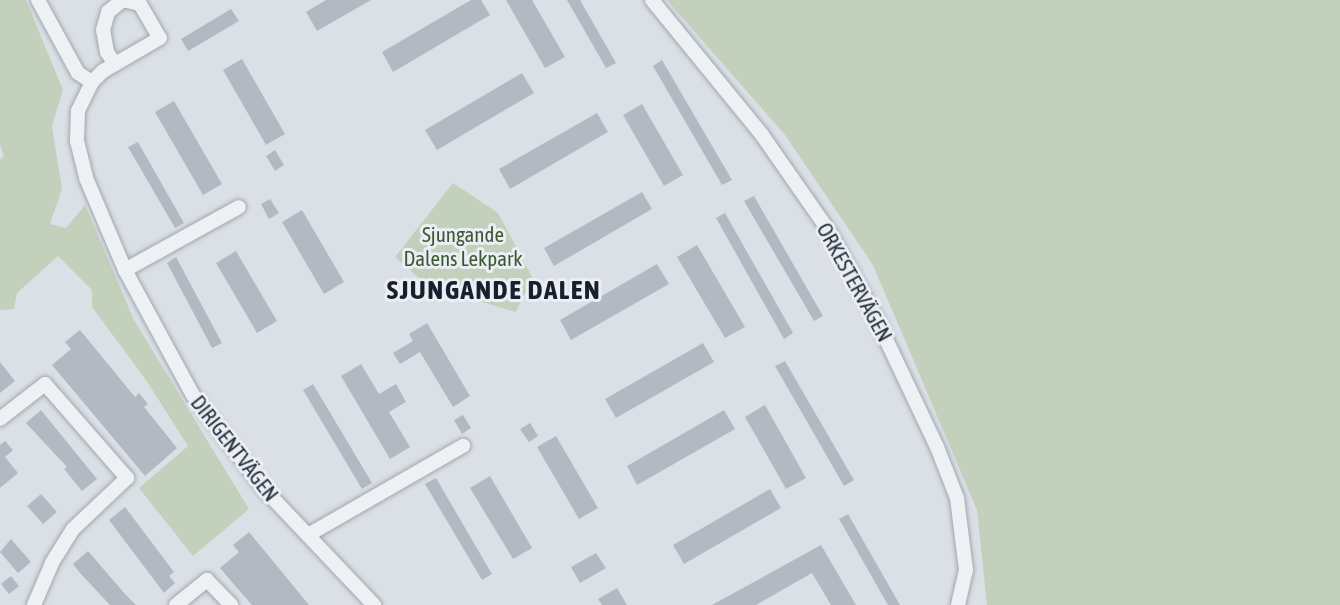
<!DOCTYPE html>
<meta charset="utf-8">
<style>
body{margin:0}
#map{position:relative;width:1340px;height:605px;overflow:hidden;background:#dbe0e6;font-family:"Asap Condensed",sans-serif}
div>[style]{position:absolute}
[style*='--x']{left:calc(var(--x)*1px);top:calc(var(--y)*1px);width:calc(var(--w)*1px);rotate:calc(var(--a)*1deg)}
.green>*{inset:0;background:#c2d0bc}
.building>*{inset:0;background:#b3b9c3}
.roads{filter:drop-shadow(0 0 2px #a1a7b0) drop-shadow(0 0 2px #a1a7b0)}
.minor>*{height:14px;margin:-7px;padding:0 7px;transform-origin:7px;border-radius:7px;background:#eef1f4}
span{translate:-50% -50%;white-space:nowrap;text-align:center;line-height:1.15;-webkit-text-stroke:6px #ebeff4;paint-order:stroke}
.park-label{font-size:21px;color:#3b5833}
.street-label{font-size:21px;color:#252e3c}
.district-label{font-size:27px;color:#181f2d;font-weight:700;letter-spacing:1.5px}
</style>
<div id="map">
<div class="green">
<i style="clip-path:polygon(0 0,26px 0,63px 90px,52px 126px,62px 189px,50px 224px,66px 228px,85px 205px,134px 320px,249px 509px,193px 556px,139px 488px,188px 446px,146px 380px,92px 307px,92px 290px,58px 256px,17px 293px,14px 309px,0 310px,0 159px,4px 157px,0 144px)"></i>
<i style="clip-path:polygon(667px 0,1340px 0,1340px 605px,987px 605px,977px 510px,873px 265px,785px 135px)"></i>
<i style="clip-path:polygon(453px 183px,498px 213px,532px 277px,516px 312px,428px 286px,395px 257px)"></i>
</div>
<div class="building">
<i style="clip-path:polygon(326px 0,371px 0,317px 31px,306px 12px)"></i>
<i style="clip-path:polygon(471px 0,481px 0,490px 15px,393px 72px,382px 52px)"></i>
<i style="clip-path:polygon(506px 0,532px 0,565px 57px,545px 68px)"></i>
<i style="clip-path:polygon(567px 0,580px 0,616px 63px,606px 68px)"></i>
<i style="clip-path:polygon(231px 9px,239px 21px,188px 51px,181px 39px)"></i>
<i style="clip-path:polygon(242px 59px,285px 134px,266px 145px,223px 70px)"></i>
<i style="clip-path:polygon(662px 60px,732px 180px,722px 185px,653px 66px)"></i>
<i style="clip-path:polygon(522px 73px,534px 93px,437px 150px,425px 130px)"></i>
<i style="clip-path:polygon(174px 101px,222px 184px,203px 195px,155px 112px)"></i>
<i style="clip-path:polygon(642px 104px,683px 175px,664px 186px,623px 115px)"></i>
<i style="clip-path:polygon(597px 113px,608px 132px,510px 189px,499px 169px)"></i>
<i style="clip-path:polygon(138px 142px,184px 223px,175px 228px,128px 147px)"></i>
<i style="clip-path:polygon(275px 150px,284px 165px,275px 171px,266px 156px)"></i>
<i style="clip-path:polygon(642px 192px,652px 209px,554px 266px,544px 248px)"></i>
<i style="clip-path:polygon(754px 196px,823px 316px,814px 321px,744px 201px)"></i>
<i style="clip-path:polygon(270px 199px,279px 213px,269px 219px,261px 204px)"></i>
<i style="clip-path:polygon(302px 210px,344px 282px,324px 294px,282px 222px)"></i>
<i style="clip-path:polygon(725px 213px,793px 333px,784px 339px,716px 218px)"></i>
<i style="clip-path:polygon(697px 245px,745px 327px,725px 338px,677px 257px)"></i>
<i style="clip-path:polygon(236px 251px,277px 321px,257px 333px,216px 263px)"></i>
<i style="clip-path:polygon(176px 257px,222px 343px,212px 348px,167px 263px)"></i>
<i style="clip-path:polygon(657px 264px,669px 284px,571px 340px,560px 320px)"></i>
<i style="clip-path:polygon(427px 323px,470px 396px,453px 407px,420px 352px,400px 364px,393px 353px,413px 341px,409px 334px)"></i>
<i style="clip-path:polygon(80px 330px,135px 397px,139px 393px,148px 404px,144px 407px,177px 448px,145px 476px,52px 365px,71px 349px,65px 342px)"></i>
<i style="clip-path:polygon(703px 343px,714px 362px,616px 418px,605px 399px)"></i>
<i style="clip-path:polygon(785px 361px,854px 480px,844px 486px,775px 366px)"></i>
<i style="clip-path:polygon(0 362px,15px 381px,0 393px)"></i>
<i style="clip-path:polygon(361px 364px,379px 394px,396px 384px,406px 402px,389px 412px,410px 447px,390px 459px,341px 376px)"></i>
<i style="clip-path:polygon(313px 384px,372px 483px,362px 489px,303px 390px)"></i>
<i style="clip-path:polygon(765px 405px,806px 478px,786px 489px,745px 417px)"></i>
<i style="clip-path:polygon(41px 410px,97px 479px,82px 491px,64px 469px,67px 467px,26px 423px)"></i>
<i style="clip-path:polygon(724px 410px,735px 429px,637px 485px,627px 466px)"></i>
<i style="clip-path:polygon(463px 415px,471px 428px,462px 434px,454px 420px)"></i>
<i style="clip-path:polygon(530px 423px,538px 436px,529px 442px,520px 429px)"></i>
<i style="clip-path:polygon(556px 436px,598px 508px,579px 519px,537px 447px)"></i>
<i style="clip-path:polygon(5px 441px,13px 450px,5px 457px,18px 473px,0 488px,0 445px)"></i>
<i style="clip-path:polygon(490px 476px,532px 548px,513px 559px,470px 488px)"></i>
<i style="clip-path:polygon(436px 478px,492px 574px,482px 580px,425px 484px)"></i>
<i style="clip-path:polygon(770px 489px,781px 508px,684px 564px,673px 545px)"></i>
<i style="clip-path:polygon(41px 494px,57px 512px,43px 524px,27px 506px)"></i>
<i style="clip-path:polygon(125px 507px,174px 572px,169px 576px,175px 583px,164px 593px,109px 520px)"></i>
<i style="clip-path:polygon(848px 514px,900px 605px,888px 605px,839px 519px)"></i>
<i style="clip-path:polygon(249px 532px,309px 605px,252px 605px,237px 588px,220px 568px,239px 552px,233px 545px)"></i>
<i style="clip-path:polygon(11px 539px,31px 562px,18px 573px,0 552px)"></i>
<i style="clip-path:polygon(821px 545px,856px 605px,831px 605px,812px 573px,756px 605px,712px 605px)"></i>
<i style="clip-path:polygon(88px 551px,125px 594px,136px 605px,110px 605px,80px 573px,73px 564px)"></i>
<i style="clip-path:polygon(596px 553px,606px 568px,580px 583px,571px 567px)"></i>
<i style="clip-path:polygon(11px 576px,19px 586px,9px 594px,1px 584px)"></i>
<i style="clip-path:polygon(617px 588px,627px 605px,602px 605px,598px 599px)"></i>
</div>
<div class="roads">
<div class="minor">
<i style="--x:38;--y:0;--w:83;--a:61.3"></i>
<i style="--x:78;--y:73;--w:17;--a:33"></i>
<i style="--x:652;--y:0;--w:174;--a:50.8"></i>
<i style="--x:762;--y:135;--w:117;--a:55.1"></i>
<i style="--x:829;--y:231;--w:97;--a:61.6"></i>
<i style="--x:875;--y:316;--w:145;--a:64.7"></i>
<i style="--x:937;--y:447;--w:55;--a:68.6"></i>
<i style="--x:957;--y:498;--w:73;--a:82.9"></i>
<i style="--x:966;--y:570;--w:36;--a:103"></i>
<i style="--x:115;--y:64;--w:14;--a:-124"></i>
<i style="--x:107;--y:52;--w:22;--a:-100"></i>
<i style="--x:103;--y:30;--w:19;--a:-74"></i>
<i style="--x:108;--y:12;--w:19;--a:-39"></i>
<i style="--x:123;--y:0;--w:17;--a:13"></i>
<i style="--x:140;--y:4;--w:39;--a:60"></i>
<i style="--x:160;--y:38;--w:66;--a:149.9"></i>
<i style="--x:103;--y:71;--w:16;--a:135"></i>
<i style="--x:92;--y:82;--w:32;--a:116"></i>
<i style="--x:78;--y:111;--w:30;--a:92"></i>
<i style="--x:77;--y:141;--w:38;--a:76"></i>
<i style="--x:86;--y:178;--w:100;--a:67"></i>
<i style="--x:125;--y:270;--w:142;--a:61.5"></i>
<i style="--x:193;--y:395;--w:118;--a:52.9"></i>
<i style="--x:264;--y:489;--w:160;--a:46.5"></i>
<i style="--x:125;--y:270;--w:130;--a:-28.9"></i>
<i style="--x:0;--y:419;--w:57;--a:-37.9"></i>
<i style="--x:45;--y:384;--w:125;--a:48.9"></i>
<i style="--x:127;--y:478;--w:74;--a:136.6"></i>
<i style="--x:73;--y:529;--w:40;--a:122"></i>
<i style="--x:52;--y:563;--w:46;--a:113.2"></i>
<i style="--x:308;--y:535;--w:179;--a:-29.9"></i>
<i style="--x:176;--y:605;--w:40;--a:-39"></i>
<i style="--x:207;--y:580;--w:35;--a:46"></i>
</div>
</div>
<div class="park-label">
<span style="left:463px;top:246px">Sjungande<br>Dalens Lekpark</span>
</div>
<div class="street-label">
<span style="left:855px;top:282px;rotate:61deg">ORKESTERVÄGEN</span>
<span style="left:235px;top:448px;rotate:52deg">DIRIGENTVÄGEN</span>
</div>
<div class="district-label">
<span style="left:494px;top:290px">SJUNGANDE DALEN</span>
</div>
</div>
